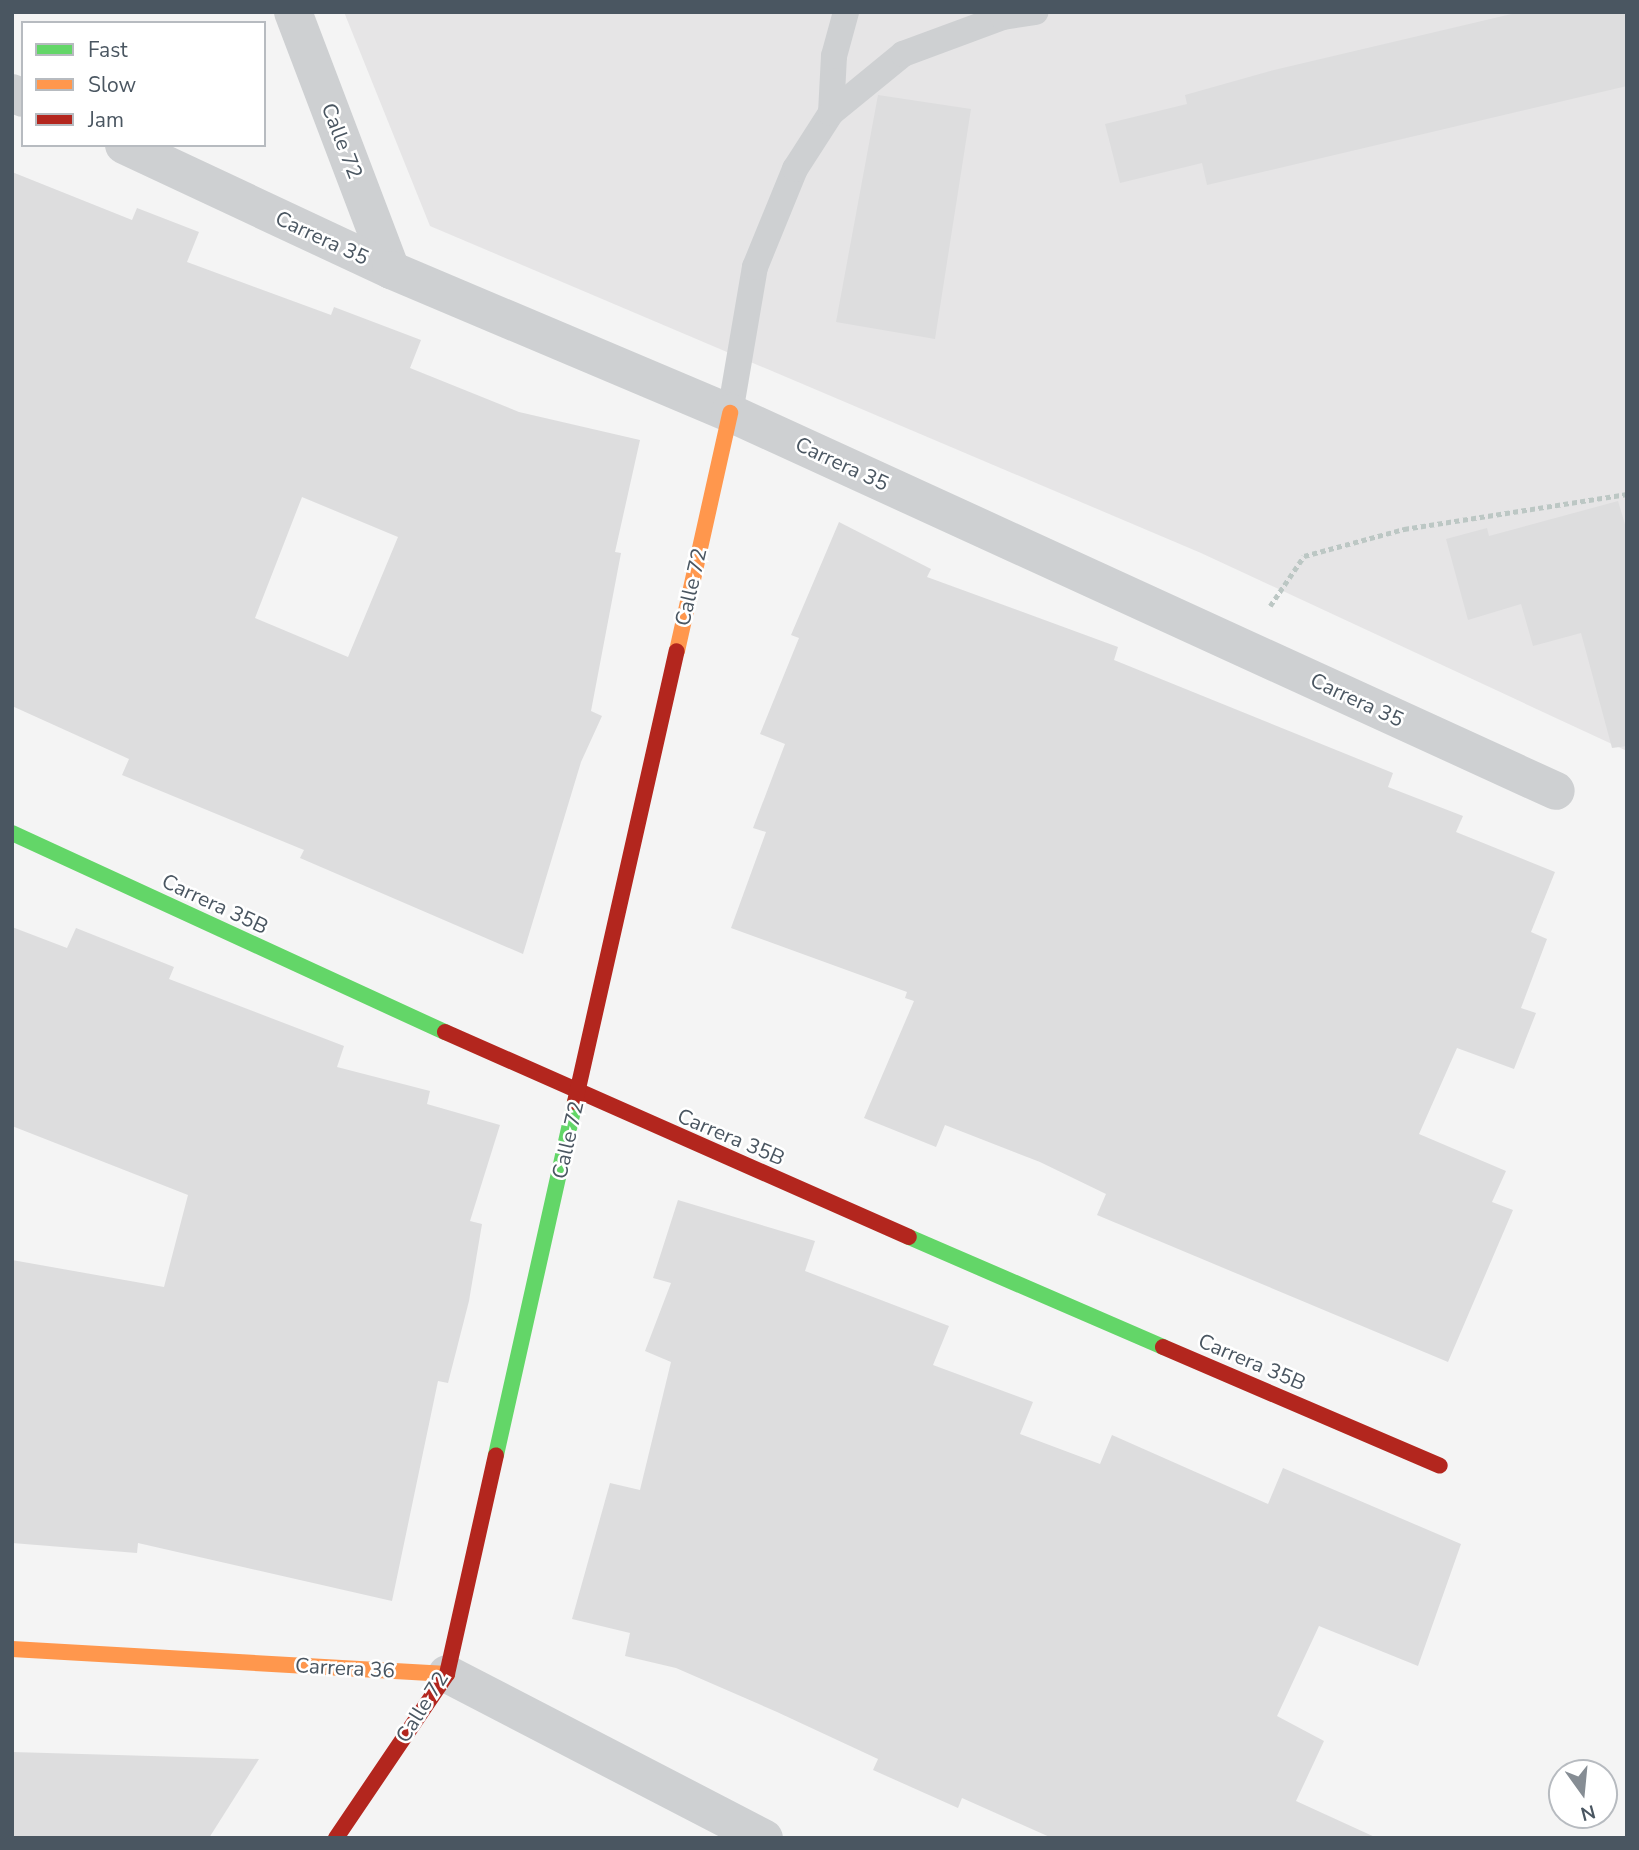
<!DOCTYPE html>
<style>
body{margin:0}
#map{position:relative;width:1639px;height:1850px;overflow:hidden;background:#f4f4f4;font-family:"Nunito Sans",sans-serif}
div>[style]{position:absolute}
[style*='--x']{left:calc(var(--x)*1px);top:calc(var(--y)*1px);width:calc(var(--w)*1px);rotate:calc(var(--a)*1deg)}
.education>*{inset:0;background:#e6e5e6}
.building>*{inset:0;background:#ddddde}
.path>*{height:4.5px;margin-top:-2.25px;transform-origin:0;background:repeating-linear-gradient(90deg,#bcc7c4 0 5px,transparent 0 8.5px)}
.lane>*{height:26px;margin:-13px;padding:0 13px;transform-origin:13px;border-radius:13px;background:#ced0d2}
.street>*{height:38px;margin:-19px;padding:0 19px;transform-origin:19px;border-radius:19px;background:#ced0d2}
.fast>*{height:16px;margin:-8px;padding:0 8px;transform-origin:8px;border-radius:8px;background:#63d668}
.slow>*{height:16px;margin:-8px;padding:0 8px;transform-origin:8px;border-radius:8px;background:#ff974d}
.jam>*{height:16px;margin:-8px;padding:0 8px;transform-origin:8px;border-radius:8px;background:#b3261e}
span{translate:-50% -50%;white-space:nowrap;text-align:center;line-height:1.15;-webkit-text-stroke:5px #fff;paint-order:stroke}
.street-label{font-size:21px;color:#4a5661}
.frame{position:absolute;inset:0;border:14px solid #4a5661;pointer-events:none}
.legend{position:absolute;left:21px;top:21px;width:245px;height:126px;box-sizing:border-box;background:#fff;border:2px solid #b7bbc0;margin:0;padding:9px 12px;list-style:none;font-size:21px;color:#4a5661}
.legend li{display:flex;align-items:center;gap:14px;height:35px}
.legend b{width:35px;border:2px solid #b7bbc0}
.north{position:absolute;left:1548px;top:1759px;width:70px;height:70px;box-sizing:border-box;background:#fff;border:2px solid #b7bbc0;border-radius:50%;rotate:165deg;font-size:19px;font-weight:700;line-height:28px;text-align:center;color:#4a5661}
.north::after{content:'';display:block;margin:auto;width:24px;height:32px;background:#868d94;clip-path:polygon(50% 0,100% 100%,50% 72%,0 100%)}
</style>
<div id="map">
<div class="education">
<i style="clip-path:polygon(344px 12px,1627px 12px,1627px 751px,1201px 553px,430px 226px)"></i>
</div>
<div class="building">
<i style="clip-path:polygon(1520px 12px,1627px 12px,1627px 86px,1207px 185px,1202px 163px,1120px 183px,1105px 124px,1187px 104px,1185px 95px,1274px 70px)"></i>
<i style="clip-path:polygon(878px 95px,971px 109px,935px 339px,836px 322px)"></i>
<i style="clip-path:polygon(evenodd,12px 172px,132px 220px,137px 208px,199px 232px,187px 262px,331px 315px,334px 307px,421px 340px,410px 368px,519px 412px,640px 440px,615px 552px,621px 553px,591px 711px,602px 716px,581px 762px,523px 954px,300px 858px,304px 850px,122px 775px,129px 759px,12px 706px,12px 172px,302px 497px,398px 537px,348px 657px,255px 618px,302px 497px)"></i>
<i style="clip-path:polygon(1618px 501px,1627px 531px,1627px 746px,1612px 748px,1581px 633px,1533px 646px,1521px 604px,1468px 620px,1446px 539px,1487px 528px,1489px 536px)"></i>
<i style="clip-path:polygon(839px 522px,931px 569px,927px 577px,1118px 647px,1114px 660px,1393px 773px,1388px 787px,1463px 816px,1456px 832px,1555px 872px,1531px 932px,1547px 939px,1521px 1008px,1536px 1013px,1514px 1069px,1457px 1048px,1419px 1134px,1506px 1171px,1492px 1202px,1513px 1210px,1448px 1362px,1097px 1215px,1106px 1194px,1040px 1162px,945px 1125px,936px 1147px,864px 1118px,914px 1001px,905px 998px,907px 992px,731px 928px,766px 832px,753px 828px,785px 744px,760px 734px,799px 638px,791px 635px)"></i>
<i style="clip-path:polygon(12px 927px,67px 948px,76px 928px,174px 967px,169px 979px,344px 1046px,337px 1067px,430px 1091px,427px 1104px,500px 1125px,470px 1221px,482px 1224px,469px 1301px,448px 1383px,438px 1381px,392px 1601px,138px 1543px,137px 1553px,12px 1543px,12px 1260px,164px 1287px,188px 1195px,12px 1126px)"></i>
<i style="clip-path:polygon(678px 1200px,815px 1241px,805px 1271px,949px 1326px,933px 1365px,1033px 1402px,1020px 1434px,1100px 1464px,1112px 1435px,1268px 1504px,1283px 1468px,1461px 1544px,1418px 1666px,1319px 1626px,1277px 1716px,1324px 1741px,1296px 1801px,1377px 1838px,1052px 1838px,962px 1798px,958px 1808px,873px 1770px,878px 1759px,777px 1712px,676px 1668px,625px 1656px,630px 1633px,572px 1619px,610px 1483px,640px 1490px,671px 1362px,645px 1351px,671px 1283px,653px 1278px)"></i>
<i style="clip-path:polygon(12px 1752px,259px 1759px,209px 1838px,12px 1838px)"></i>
</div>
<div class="path">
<i style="--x:1270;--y:606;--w:60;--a:-55.8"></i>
<i style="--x:1304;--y:556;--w:104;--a:-15.1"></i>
<i style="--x:1404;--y:529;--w:226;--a:-8.9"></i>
</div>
<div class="lane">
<i style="--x:831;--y:113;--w:57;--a:-87"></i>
<i style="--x:834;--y:56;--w:46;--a:-74.7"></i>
<i style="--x:730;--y:413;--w:148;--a:-80.3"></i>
<i style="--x:755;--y:267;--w:106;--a:-67.8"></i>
<i style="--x:795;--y:169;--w:67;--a:-57.3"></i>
<i style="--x:831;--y:113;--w:93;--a:-39.3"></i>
<i style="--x:903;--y:54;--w:107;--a:-20.3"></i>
<i style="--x:1003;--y:17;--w:33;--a:-9"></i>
</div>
<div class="street">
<i style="--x:293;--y:12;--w:276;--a:69.2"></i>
<i style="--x:12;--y:93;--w:12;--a:24"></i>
<i style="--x:124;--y:145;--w:295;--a:25.1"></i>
<i style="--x:391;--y:270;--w:368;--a:22.9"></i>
<i style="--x:730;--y:413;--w:908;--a:24.59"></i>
<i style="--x:447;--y:1674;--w:357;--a:27.4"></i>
</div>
<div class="fast">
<i style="--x:12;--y:833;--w:477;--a:24.7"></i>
<i style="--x:909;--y:1237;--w:277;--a:23.4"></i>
<i style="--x:496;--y:1455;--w:362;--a:-77.4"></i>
</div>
<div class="slow">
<i style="--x:677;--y:651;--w:244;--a:-77.4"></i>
<i style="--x:12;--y:1649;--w:436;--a:3.3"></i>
</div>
<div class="jam">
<i style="--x:445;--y:1032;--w:507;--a:23.84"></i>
<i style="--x:575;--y:1102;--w:462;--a:-77.3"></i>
<i style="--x:1163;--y:1347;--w:301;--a:23.2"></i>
<i style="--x:336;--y:1838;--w:198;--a:-55.9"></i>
<i style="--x:447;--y:1674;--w:224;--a:-77.4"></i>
</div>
<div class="street-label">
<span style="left:342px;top:141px;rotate:69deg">Calle 72</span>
<span style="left:322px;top:238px;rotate:25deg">Carrera 35</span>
<span style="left:842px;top:464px;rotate:25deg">Carrera 35</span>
<span style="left:691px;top:587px;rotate:-77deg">Calle 72</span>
<span style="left:1357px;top:700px;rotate:25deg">Carrera 35</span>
<span style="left:215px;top:904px;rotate:25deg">Carrera 35B</span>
<span style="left:731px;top:1137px;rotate:23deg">Carrera 35B</span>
<span style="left:568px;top:1140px;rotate:-77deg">Calle 72</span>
<span style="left:1252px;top:1362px;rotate:23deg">Carrera 35B</span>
<span style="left:345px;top:1668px;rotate:3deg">Carrera 36</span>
<span style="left:422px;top:1707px;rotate:-58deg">Calle 72</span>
</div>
<div class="frame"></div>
<ul class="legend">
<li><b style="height:9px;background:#63d668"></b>Fast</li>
<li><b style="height:9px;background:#ff974d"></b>Slow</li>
<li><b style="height:9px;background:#b3261e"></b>Jam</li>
</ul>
<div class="north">N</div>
</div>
